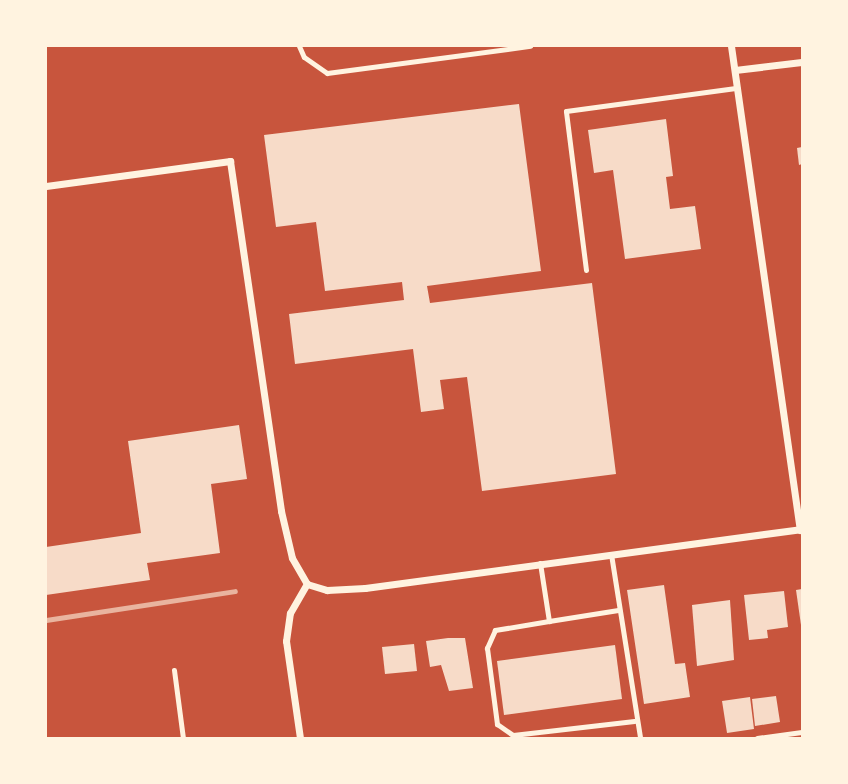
<!DOCTYPE html>
<style>
body{margin:0}
#map{position:relative;width:848px;height:784px;overflow:hidden;background:#c8553d;font-family:"Asap Condensed",sans-serif}
div>[style]{position:absolute}
[style*='--x']{left:calc(var(--x)*1px);top:calc(var(--y)*1px);width:calc(var(--w)*1px);rotate:calc(var(--a)*1deg)}
.building>*{inset:0;background:#f7dbc8}
.service>*{height:5px;margin:-2.5px;padding:0 2.5px;transform-origin:2.5px;border-radius:2.5px;background:#fff3e0}
.minor>*{height:7px;margin:-3.5px;padding:0 3.5px;transform-origin:3.5px;border-radius:3.5px;background:#fff3e0}
.rail>*{height:5px;margin:-2.5px;padding:0 2.5px;transform-origin:2.5px;border-radius:2.5px;background:#e9b49f}
span{translate:-50% -50%;white-space:nowrap;text-align:center;line-height:1.15;-webkit-text-stroke:7px #fff3e0;paint-order:stroke}
.frame{position:absolute;inset:0;border:47px solid #fff3e0;pointer-events:none}
</style>
<div id="map">
<div class="building">
<i style="clip-path:polygon(519px 104px,541px 271px,427px 286px,430px 303px,592px 283px,616px 474px,482px 491px,467px 377px,440px 380px,444px 409px,421px 412px,413px 349px,295px 364px,289px 314px,404px 300px,402px 282px,325px 291px,316px 222px,276px 227px,264px 135px)"></i>
<i style="clip-path:polygon(666px 119px,673px 176px,666px 177px,670px 209px,695px 206px,701px 249px,625px 259px,613px 170px,594px 173px,588px 130px)"></i>
<i style="clip-path:polygon(802px 147px,802px 164px,799px 165px,797px 148px)"></i>
<i style="clip-path:polygon(239px 425px,247px 479px,211px 484px,220px 553px,147px 563px,150px 580px,46px 595px,46px 547px,141px 533px,128px 441px)"></i>
<i style="clip-path:polygon(664px 585px,675px 664px,685px 663px,690px 697px,644px 704px,627px 590px)"></i>
<i style="clip-path:polygon(802px 589px,802px 625px,801px 625px,796px 590px)"></i>
<i style="clip-path:polygon(784px 591px,788px 627px,767px 630px,768px 638px,749px 640px,744px 595px)"></i>
<i style="clip-path:polygon(730px 600px,734px 660px,697px 666px,692px 605px)"></i>
<i style="clip-path:polygon(448px 638px,465px 638px,473px 688px,449px 691px,441px 665px,430px 667px,426px 641px)"></i>
<i style="clip-path:polygon(414px 644px,417px 671px,385px 674px,382px 647px)"></i>
<i style="clip-path:polygon(615px 645px,622px 699px,504px 715px,497px 661px)"></i>
<i style="clip-path:polygon(776px 696px,780px 722px,755px 726px,752px 699px)"></i>
<i style="clip-path:polygon(750px 697px,754px 729px,727px 733px,722px 701px)"></i>
</div>
<div class="service">
<i style="--x:299;--y:46;--w:12;--a:66"></i>
<i style="--x:304;--y:57;--w:28;--a:35"></i>
<i style="--x:327;--y:73;--w:205;--a:-7.6"></i>
<i style="--x:586;--y:270;--w:160;--a:-97.2"></i>
<i style="--x:566;--y:111;--w:173;--a:-7.7"></i>
<i style="--x:611;--y:554;--w:186;--a:81"></i>
<i style="--x:540;--y:563;--w:59;--a:81.2"></i>
<i style="--x:549;--y:621;--w:55;--a:170.5"></i>
<i style="--x:495;--y:630;--w:20;--a:114"></i>
<i style="--x:487;--y:648;--w:77;--a:82.5"></i>
<i style="--x:497;--y:724;--w:19;--a:35"></i>
<i style="--x:513;--y:735;--w:122;--a:-6.6"></i>
<i style="--x:549;--y:621;--w:70;--a:-9.1"></i>
<i style="--x:174;--y:670;--w:69;--a:82.5"></i>
<i style="--x:757;--y:738;--w:45;--a:-7.6"></i>
</div>
<div class="minor">
<i style="--x:731;--y:46;--w:489;--a:81.9"></i>
<i style="--x:735;--y:70;--w:67;--a:-6.8"></i>
<i style="--x:46;--y:186;--w:186;--a:-7.7"></i>
<i style="--x:230;--y:161;--w:354;--a:81.7"></i>
<i style="--x:281;--y:511;--w:48;--a:76.8"></i>
<i style="--x:292;--y:558;--w:30;--a:60"></i>
<i style="--x:307;--y:584;--w:21;--a:17"></i>
<i style="--x:327;--y:590;--w:38;--a:-3"></i>
<i style="--x:365;--y:588;--w:441;--a:-7.7"></i>
<i style="--x:300;--y:738;--w:98;--a:-98.2"></i>
<i style="--x:286;--y:641;--w:28;--a:-82"></i>
<i style="--x:290;--y:613;--w:34;--a:-60"></i>
</div>
<div class="rail">
<i style="--x:46;--y:620;--w:191;--a:-8.7"></i>
</div>
<div class="frame"></div>
</div>
